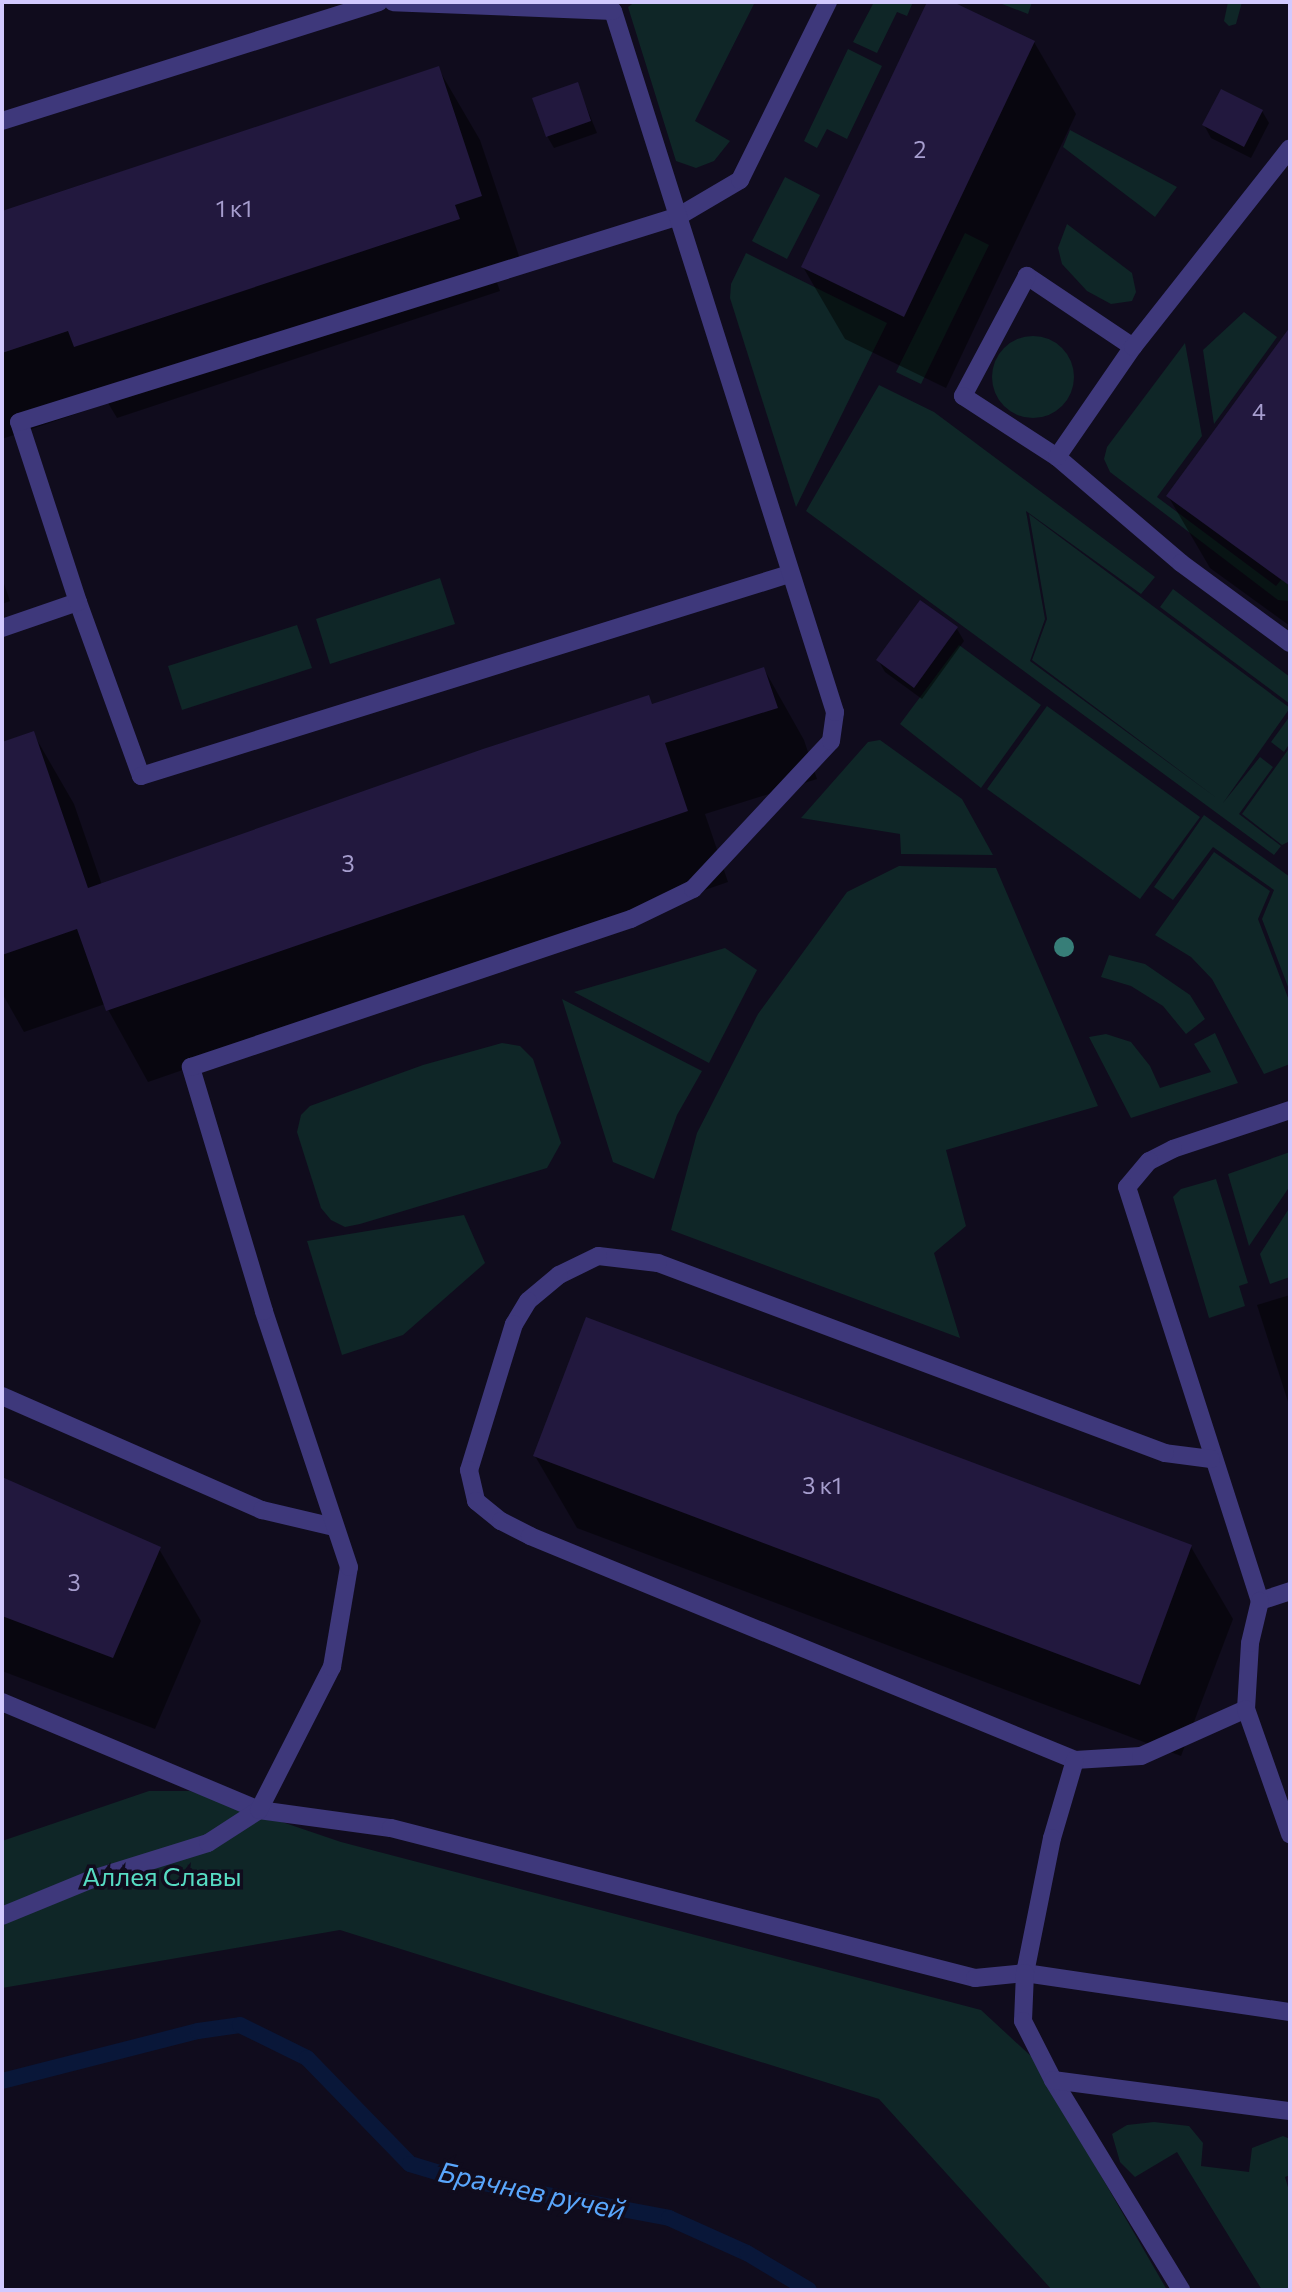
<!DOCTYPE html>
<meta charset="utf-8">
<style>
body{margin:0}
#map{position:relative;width:1292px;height:2292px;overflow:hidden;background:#100c1d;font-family:Commissioner,sans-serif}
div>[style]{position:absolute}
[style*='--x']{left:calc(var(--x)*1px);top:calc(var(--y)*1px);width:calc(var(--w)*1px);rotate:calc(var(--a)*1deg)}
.green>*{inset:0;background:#0f2627}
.round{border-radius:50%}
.shadow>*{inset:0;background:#0007}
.stream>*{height:16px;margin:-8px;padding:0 8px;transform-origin:8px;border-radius:8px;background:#091739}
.building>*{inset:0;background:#22183e}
.minor>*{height:18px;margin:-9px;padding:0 9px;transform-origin:9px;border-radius:9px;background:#3e387b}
.trees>*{width:20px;height:20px;margin:-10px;border-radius:50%;background:#377e78}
span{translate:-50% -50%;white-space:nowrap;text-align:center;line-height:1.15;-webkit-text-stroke:7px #100c1d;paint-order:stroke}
.number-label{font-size:23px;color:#a69dce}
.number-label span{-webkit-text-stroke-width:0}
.park-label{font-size:26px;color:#57dcc3}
.water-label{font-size:28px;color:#59a6fc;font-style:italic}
.frame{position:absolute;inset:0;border:4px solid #d2c9fe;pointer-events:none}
</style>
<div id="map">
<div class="green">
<i style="clip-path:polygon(635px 2px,755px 2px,695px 121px,730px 141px,714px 161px,696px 168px,676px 161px,628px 7px)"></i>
<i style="clip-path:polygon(874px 2px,913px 2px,907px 16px,897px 12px,877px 53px,853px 42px)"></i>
<i style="clip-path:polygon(997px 2px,1032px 2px,1028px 14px)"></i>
<i style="clip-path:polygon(1228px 2px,1242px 2px,1236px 24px,1229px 26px,1224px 21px)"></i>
<i style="clip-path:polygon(848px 49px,882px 66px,847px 139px,827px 129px,817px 148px,804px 141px)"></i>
<i style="clip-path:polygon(1070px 130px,1177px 187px,1155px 217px,1063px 147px)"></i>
<i style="clip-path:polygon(785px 177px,820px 195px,787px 259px,752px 241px)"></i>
<i style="clip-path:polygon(1067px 224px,1132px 273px,1136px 292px,1132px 301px,1111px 304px,1087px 291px,1062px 264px,1058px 248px)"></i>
<i style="clip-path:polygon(965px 233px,989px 245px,921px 384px,896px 372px)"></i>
<i style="clip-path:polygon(746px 253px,887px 323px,796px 507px,730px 298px,731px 284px)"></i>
<i style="clip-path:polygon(1244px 312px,1277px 337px,1214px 424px,1203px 350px)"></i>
<i class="round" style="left:992px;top:336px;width:82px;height:82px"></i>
<i style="clip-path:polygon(1185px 343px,1202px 436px,1157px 497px,1276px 586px,1290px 569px,1290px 601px,1278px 600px,1110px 472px,1104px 459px,1107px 447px)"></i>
<i style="clip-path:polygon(879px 385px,934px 412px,1155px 577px,1141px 594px,1026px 511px,1045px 619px,1030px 661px,1218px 799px,1032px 660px,1047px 619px,1029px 514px,1290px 708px,1223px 803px,1260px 757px,1273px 767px,1239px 814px,1281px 846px,1274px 855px,806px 511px)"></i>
<i style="clip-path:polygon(440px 578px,455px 624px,330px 664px,316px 619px)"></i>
<i style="clip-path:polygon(1173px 589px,1290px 677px,1290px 704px,1160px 607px)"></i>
<i style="clip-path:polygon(297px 625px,312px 668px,182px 710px,168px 666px)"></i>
<i style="clip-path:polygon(959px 645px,1041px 705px,981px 788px,900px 724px)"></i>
<i style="clip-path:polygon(1047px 706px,1200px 817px,1140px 899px,987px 789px)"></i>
<i style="clip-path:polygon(1290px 716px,1290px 743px,1284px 752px,1271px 742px)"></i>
<i style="clip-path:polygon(880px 740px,962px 799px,993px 855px,901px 854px,900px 834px,801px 818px,868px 742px)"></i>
<i style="clip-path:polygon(1290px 747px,1290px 841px,1282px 845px,1242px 814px)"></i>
<i style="clip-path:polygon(1204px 815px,1290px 877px,1290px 992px,1262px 919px,1274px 890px,1213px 847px,1173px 900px,1154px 887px)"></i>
<i style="clip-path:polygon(1214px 852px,1270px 891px,1258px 919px,1290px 1003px,1290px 1064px,1264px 1074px,1212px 979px,1191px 957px,1155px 935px)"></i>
<i style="clip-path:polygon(899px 866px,996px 868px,1098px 1106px,946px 1150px,966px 1226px,934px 1253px,960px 1338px,671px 1230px,697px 1133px,758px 1014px,847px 892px)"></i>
<i style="clip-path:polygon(725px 948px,757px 970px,709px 1063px,574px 992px)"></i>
<i style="clip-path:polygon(1109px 955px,1145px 964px,1190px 995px,1205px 1019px,1186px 1034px,1163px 1006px,1131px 986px,1101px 977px)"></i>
<i style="clip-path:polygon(562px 999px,702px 1071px,677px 1115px,654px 1179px,613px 1162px)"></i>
<i style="clip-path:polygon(1215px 1033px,1238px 1083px,1131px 1118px,1089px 1037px,1106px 1034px,1131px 1042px,1150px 1066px,1160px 1088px,1211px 1072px,1194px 1044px)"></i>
<i style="clip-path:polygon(502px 1043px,520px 1046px,533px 1059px,561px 1143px,547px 1168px,360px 1224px,345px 1227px,331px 1220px,321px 1208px,297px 1132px,301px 1115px,310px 1106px,423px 1065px)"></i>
<i style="clip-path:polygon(1290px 1152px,1290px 1186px,1249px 1246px,1228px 1174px)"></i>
<i style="clip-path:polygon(1216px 1179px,1248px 1283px,1239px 1286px,1245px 1306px,1209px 1318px,1173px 1197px,1181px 1189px)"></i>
<i style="clip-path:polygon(1290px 1207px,1290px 1277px,1270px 1284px,1260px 1254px)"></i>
<i style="clip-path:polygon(464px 1215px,485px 1263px,403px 1335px,342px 1355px,307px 1241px)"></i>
<i style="clip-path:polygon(149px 1791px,190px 1791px,341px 1842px,981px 2010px,1033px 2058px,1167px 2290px,1052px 2290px,879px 2099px,340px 1930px,2px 1988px,2px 1841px)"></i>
<i style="clip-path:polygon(1154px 2122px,1189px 2126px,1203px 2143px,1201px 2166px,1249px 2172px,1252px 2148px,1283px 2136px,1290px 2139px,1290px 2175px,1285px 2177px,1290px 2194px,1290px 2290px,1262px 2290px,1177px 2152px,1135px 2177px,1120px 2162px,1112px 2134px,1127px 2125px)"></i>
</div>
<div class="shadow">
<i style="clip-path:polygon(929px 2px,949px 2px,1034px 42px,1076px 114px,946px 388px,845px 339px,803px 267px)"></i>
<i style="clip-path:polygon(438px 68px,480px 140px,523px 268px,495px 277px,500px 291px,117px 418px,108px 403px,2px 439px,2px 213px)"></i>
<i style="clip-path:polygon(577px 84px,597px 133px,554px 148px,547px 136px)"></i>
<i style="clip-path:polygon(1262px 111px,1269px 123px,1251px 158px,1211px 138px,1204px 125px)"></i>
<i style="clip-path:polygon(1290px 329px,1290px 626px,1210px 568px,1168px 496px)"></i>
<i style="clip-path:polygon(2px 578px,10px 601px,2px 604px)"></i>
<i style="clip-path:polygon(957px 629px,964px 641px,922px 699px,885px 672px,878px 660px)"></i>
<i style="clip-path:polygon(764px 669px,804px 740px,817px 779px,705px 814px,728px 882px,148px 1082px,105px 1004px,24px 1032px,2px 993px,2px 744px,33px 733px,74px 804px,102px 885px)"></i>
<i style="clip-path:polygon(1290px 1295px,1290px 1408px,1257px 1305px)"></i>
<i style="clip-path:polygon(535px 1456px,1191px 1547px,1233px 1619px,1181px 1756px,577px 1528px)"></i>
<i style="clip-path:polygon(2px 1480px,159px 1549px,201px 1621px,155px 1729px,2px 1671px)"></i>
</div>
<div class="stream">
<i style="--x:2;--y:2081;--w:202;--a:-14.3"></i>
<i style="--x:198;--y:2031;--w:42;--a:-8.1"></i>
<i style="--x:240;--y:2025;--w:75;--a:26.2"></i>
<i style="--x:307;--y:2058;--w:148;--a:45.8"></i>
<i style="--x:410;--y:2164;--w:48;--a:16.9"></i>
<i style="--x:456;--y:2178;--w:217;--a:10.6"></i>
<i style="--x:669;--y:2218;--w:85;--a:24.2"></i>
<i style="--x:747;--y:2253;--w:72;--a:30.8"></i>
</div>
<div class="building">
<i style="clip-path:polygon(927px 2px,953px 2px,1035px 41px,904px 317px,801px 267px)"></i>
<i style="clip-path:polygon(439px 66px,482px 196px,455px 205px,460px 219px,74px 347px,68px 331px,2px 353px,2px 211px)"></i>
<i style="clip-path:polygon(578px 82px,591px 121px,546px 137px,532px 98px)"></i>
<i style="clip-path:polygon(1221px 89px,1263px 110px,1244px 147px,1202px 125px)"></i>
<i style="clip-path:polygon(1290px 327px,1290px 586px,1166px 496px)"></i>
<i style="clip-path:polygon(920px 600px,958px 627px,914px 688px,876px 660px)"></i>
<i style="clip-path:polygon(764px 667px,778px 708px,665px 743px,688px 811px,106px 1011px,77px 929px,2px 955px,2px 742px,34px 731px,88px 888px,483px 749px,649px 695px,652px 704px)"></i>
<i style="clip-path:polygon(586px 1317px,1192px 1545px,1140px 1685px,533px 1456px)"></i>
<i style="clip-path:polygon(2px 1477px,161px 1547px,113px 1658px,2px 1616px)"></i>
</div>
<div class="minor">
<i style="--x:2;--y:121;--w:395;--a:-17.5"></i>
<i style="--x:1133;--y:347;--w:128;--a:-146.2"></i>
<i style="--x:1027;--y:276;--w:136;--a:118.1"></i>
<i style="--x:963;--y:396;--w:112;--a:33"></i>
<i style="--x:1057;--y:457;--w:163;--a:40.5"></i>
<i style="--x:1181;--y:563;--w:135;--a:36.3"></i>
<i style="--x:1057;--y:457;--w:134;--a:-55.4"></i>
<i style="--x:1133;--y:347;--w:253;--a:-51.7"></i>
<i style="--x:78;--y:602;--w:185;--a:70.1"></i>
<i style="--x:141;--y:776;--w:679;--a:-17.31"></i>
<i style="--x:2;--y:628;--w:80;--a:-18.9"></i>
<i style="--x:78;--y:602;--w:189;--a:-108.1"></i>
<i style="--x:19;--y:422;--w:691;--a:-17.33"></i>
<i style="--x:679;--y:216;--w:71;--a:-30.5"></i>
<i style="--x:740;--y:180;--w:199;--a:-63.7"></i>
<i style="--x:1290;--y:1110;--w:123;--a:161.6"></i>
<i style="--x:1173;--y:1149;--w:27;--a:153"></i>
<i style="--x:1149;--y:1161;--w:34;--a:130"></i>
<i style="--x:1127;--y:1187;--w:435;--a:72.2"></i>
<i style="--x:1260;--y:1601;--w:32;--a:-18"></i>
<i style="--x:2;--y:1396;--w:284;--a:23.7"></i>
<i style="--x:262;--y:1510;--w:74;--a:13.3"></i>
<i style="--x:1211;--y:1459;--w:46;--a:-172.6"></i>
<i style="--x:1165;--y:1453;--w:541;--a:-159.46"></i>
<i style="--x:658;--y:1263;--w:60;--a:-173.3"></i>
<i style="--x:598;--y:1256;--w:43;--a:154"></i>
<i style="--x:559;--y:1275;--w:40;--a:140"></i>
<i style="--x:528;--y:1301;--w:27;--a:121"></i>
<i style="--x:514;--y:1324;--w:153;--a:107.1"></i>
<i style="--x:469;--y:1470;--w:32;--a:77"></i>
<i style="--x:476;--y:1501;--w:32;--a:39"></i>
<i style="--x:501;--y:1521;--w:33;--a:27"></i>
<i style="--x:530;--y:1536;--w:589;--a:22.34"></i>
<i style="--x:1075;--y:1760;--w:66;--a:-3.5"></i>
<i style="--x:1141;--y:1756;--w:115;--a:-24.1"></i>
<i style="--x:1246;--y:1709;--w:66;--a:-86.5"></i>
<i style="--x:1250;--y:1643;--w:43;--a:-76.6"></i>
<i style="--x:2;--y:1702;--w:279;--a:22.8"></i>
<i style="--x:259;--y:1810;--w:133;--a:7.8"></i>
<i style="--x:391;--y:1828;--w:603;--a:14.4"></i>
<i style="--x:975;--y:1978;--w:50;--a:-5.7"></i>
<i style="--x:1025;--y:1973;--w:268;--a:8.4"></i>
<i style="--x:1246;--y:1709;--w:133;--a:70.6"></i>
<i style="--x:1075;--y:1760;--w:81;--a:106.4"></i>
<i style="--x:1052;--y:1838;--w:138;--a:101.3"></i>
<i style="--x:1025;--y:1973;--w:48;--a:92.4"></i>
<i style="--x:1023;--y:2021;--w:66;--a:63"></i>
<i style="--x:1053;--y:2080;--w:246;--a:58.6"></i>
<i style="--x:2;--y:1916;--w:97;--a:-22.3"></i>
<i style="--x:92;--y:1879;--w:121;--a:-17.2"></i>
<i style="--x:208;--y:1843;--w:61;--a:-32.9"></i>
<i style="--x:259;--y:1810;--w:161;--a:-63"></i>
<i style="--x:332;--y:1667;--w:101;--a:-80.4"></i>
<i style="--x:349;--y:1567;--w:270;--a:-108.4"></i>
<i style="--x:264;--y:1311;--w:255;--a:-106.7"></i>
<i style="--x:191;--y:1067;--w:464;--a:-18.6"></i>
<i style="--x:631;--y:919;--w:69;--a:-25.8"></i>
<i style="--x:693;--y:889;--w:202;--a:-47"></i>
<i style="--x:831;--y:741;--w:29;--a:-82"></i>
<i style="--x:835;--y:712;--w:735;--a:-107.57"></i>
<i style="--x:613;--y:11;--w:220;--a:-177.7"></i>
<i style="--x:1053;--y:2080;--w:239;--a:7.5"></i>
</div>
<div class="trees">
<i style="left:1064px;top:947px"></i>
</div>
<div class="number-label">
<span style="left:920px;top:149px">2</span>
<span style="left:234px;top:208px">1 к1</span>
<span style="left:1259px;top:411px">4</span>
<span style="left:348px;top:863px">3</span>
<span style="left:822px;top:1485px">3 к1</span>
<span style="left:74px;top:1582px">3</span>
</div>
<div class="park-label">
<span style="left:162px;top:1876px">Аллея Славы</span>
</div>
<div class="water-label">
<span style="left:532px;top:2190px;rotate:12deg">Брачнев ручей</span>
</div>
<div class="frame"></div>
</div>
